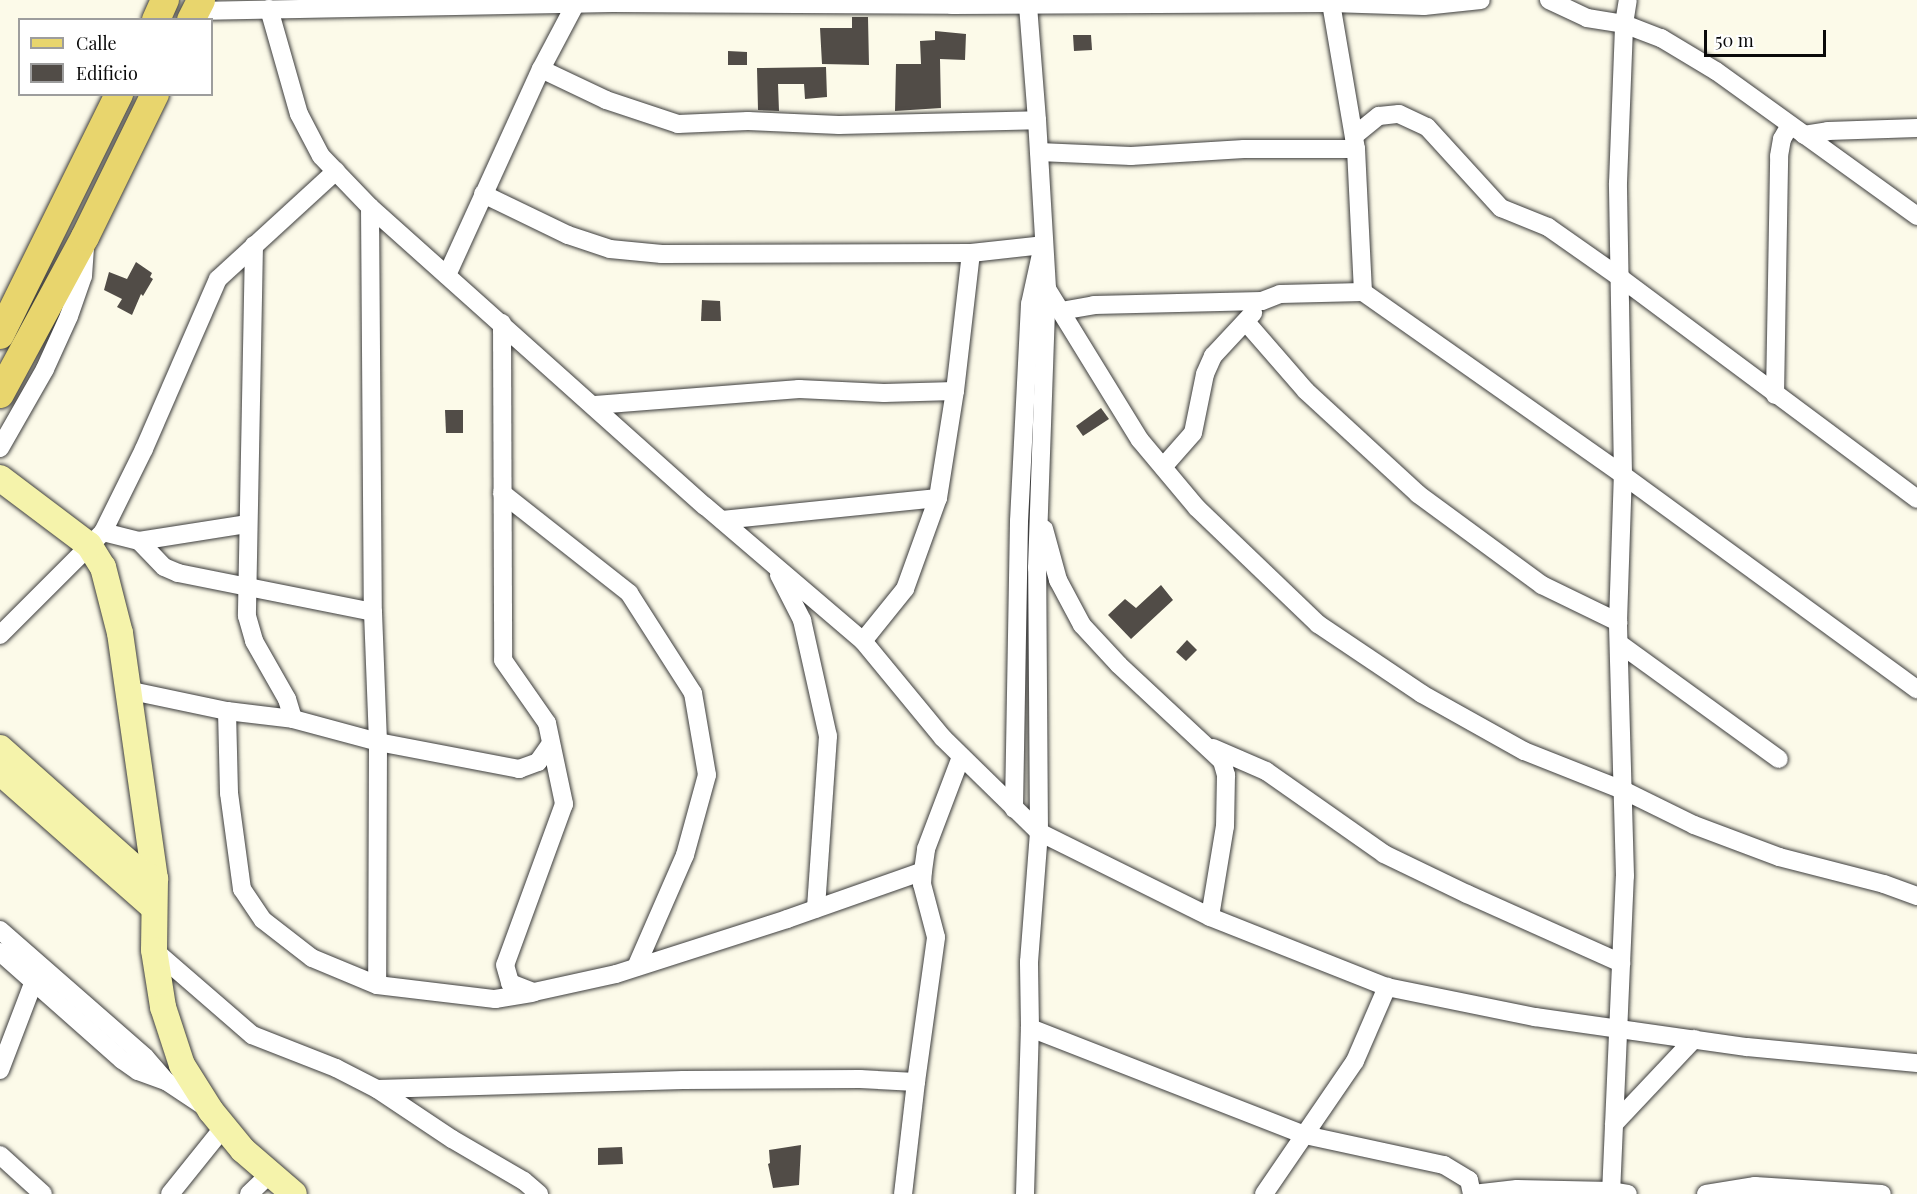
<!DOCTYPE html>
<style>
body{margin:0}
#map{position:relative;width:1917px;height:1194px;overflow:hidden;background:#fcfae9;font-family:"Playfair Display",serif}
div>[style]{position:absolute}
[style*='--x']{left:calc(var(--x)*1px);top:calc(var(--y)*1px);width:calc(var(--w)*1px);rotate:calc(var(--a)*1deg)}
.building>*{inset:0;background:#514c47}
.roads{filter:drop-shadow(0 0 2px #3d3d3d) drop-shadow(0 0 2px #3d3d3d)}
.street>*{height:18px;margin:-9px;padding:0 9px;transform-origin:9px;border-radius:9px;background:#fff}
.secondary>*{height:26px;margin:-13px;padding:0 13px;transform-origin:13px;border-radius:13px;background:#f5f3ab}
.primary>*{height:28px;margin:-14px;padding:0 14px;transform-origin:14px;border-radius:14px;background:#e8d56d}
span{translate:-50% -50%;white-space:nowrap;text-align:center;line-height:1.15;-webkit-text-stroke:6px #fff;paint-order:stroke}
.legend{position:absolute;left:18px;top:18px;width:195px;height:78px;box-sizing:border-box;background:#fff;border:2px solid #9d9d9d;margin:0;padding:8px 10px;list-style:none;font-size:18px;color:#0a0a0a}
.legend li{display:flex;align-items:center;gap:12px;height:30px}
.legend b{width:30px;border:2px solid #9d9d9d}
.scale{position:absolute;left:1704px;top:30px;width:122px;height:27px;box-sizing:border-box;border:3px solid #0a0a0a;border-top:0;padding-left:8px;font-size:18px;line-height:21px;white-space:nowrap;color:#0a0a0a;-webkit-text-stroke:4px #fff;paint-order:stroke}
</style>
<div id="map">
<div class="building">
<i style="clip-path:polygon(852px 17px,868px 17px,869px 65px,822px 64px,820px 28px,852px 28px)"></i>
<i style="clip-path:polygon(935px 31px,966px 34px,965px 60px,940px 59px,941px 108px,895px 111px,896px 64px,921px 64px,920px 41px,935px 40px)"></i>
<i style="clip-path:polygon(1073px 35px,1091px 35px,1092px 50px,1074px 51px)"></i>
<i style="clip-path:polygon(728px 51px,747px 52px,747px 65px,728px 65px)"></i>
<i style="clip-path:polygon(826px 67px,827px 97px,805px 99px,804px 84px,778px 84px,779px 111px,758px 110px,757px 68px)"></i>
<i style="clip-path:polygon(136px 262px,152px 273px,150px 277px,153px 279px,143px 296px,141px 294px,132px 315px,117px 307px,122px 299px,104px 290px,109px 272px,127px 279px)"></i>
<i style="clip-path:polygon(702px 300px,720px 301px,721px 321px,701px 321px)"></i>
<i style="clip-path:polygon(1101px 408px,1109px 419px,1083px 436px,1076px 426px)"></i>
<i style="clip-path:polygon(445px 410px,463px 410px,463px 433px,446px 433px)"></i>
<i style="clip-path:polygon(1161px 585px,1173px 600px,1131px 639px,1108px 615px,1125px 599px,1136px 608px)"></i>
<i style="clip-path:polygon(1187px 640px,1197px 650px,1186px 661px,1176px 652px)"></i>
<i style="clip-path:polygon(801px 1145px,799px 1185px,773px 1188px,768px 1164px,770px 1163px,769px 1150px)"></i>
<i style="clip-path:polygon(622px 1147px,623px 1164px,598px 1165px,598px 1148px)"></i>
</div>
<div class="roads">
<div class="street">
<i style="--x:1549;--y:0;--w:42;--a:25.3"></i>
<i style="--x:1587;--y:18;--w:37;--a:9"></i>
<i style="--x:1624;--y:24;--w:40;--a:21"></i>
<i style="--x:1661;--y:38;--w:64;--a:31"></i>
<i style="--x:1716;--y:71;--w:248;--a:35.8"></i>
<i style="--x:1331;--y:3;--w:148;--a:80.3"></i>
<i style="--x:1356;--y:149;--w:143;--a:87.2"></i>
<i style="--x:269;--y:9;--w:109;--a:74.1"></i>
<i style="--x:299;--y:114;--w:47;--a:62.4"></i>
<i style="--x:321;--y:156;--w:71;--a:46.1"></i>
<i style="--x:370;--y:207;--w:449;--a:41.8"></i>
<i style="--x:705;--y:506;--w:208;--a:40.5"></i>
<i style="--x:863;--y:641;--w:126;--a:50.5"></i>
<i style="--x:943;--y:738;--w:134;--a:44.4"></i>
<i style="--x:1039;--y:832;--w:191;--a:26.4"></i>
<i style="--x:1210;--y:917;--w:190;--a:21.6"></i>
<i style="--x:1387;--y:987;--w:151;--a:11.5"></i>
<i style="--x:1535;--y:1017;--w:214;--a:8.1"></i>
<i style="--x:1747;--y:1047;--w:171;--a:5.4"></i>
<i style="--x:195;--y:11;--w:417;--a:-1.1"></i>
<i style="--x:612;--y:3;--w:340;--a:0.3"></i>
<i style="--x:952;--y:5;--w:379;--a:-0.3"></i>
<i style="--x:1331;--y:3;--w:93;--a:1.8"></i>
<i style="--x:1424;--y:6;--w:57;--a:-6"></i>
<i style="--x:541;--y:69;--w:72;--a:25.5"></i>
<i style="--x:606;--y:100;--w:76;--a:18.4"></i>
<i style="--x:678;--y:124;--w:70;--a:-2.5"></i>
<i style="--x:748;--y:121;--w:91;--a:2.5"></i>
<i style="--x:839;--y:125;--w:198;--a:-1.4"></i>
<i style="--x:1804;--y:135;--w:24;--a:-9"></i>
<i style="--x:1828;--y:131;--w:89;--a:-1.9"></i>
<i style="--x:1354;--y:136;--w:32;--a:-39"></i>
<i style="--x:1379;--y:116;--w:20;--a:-6"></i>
<i style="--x:1399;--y:114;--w:31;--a:25"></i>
<i style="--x:1427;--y:127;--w:110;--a:47.6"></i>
<i style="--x:1501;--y:208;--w:51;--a:22"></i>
<i style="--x:1548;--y:227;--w:90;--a:35.1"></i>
<i style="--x:1622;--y:279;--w:368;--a:36.7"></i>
<i style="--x:1039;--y:152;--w:92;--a:2.5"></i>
<i style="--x:1131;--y:156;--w:113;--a:-3.5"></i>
<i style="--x:1244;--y:149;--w:112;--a:0"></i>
<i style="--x:483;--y:194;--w:94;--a:25.8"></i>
<i style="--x:568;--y:235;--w:44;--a:18.4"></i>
<i style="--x:610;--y:249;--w:52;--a:5.5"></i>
<i style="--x:662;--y:254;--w:309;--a:-0.2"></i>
<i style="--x:971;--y:253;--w:72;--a:-6.3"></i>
<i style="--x:1043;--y:245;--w:60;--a:102.4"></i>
<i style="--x:1030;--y:304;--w:217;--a:92.9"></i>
<i style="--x:1019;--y:521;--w:288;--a:91"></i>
<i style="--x:370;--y:207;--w:405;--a:89.6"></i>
<i style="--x:373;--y:612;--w:130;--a:87.8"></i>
<i style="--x:378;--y:742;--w:243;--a:90.2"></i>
<i style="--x:254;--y:245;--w:371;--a:91.1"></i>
<i style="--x:247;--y:616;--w:26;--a:74"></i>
<i style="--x:254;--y:641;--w:67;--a:60.4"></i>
<i style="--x:287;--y:699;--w:21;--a:73"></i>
<i style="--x:447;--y:275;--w:226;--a:-65.5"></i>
<i style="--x:541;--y:69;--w:75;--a:-62.1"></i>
<i style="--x:1047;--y:289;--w:177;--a:58.4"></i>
<i style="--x:1140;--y:440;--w:89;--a:50"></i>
<i style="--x:1197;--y:508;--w:168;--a:43.8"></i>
<i style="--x:1318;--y:624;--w:125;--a:33.9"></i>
<i style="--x:1422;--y:694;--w:117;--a:29.2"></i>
<i style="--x:1524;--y:751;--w:109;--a:21.6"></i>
<i style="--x:1625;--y:791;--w:77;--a:26.2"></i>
<i style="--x:1694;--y:825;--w:91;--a:20.6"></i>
<i style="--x:1779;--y:857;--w:108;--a:14.4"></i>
<i style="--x:1884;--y:884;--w:35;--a:20"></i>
<i style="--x:1061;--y:311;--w:34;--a:-10"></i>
<i style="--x:1094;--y:305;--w:168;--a:-1.4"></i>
<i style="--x:1262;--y:301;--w:19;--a:-21"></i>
<i style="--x:1280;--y:294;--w:83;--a:-1.4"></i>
<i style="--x:1363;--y:292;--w:318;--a:35.1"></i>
<i style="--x:1623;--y:475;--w:364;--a:36.1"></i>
<i style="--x:1246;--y:322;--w:91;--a:49"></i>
<i style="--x:1306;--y:391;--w:152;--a:42.6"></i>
<i style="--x:1418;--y:494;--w:154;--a:36.3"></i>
<i style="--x:1542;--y:585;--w:85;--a:26"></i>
<i style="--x:502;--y:323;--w:337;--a:89.8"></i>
<i style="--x:503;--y:660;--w:77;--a:55.1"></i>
<i style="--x:547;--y:723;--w:83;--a:78.1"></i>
<i style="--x:564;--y:804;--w:171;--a:110.1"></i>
<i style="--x:505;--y:965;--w:19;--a:74"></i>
<i style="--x:510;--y:983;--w:26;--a:21"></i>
<i style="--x:534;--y:992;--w:84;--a:-12.4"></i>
<i style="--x:616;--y:974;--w:180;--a:-17.8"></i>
<i style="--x:787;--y:919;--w:144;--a:-19.4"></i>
<i style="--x:1775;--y:395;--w:239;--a:-89"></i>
<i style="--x:1779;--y:156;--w:17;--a:-80"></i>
<i style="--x:1782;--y:139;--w:16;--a:-60"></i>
<i style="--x:595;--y:405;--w:205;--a:-4.5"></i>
<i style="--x:799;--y:389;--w:85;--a:2.7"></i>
<i style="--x:884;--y:393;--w:71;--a:-1.6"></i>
<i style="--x:0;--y:448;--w:91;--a:-60.3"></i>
<i style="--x:45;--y:369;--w:58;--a:-65.6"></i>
<i style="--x:69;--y:316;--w:42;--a:-70.7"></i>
<i style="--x:83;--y:276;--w:28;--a:-86"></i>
<i style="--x:1163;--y:467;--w:45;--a:-48.6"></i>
<i style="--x:1193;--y:433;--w:60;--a:-78.5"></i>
<i style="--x:1205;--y:374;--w:20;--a:-66"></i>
<i style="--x:1213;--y:356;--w:59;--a:-47.1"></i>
<i style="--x:502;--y:493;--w:162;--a:38.2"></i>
<i style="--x:629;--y:593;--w:119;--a:57.4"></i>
<i style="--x:693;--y:693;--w:83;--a:80.3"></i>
<i style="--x:707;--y:775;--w:83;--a:105.4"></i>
<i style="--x:685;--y:855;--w:122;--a:113.6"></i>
<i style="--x:722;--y:520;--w:217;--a:-5.8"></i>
<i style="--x:1044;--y:529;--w:53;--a:74.6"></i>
<i style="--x:1058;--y:580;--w:51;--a:61.9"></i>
<i style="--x:1082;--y:625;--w:54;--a:47.2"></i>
<i style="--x:1119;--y:665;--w:141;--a:43"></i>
<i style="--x:1222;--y:761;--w:15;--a:74"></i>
<i style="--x:1226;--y:775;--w:51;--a:91.1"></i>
<i style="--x:1225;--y:826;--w:92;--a:99.4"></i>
<i style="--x:103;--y:532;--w:37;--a:14"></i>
<i style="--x:139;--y:541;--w:110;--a:-8.9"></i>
<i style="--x:139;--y:541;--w:36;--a:46"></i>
<i style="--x:164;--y:567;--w:15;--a:23"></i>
<i style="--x:178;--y:573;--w:199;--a:11.3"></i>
<i style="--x:779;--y:575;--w:51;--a:62.9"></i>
<i style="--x:802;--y:620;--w:119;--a:77.4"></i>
<i style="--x:828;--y:736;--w:173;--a:94"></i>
<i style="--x:0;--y:635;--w:146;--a:-45"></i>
<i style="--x:103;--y:532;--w:93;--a:-63.7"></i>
<i style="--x:144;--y:449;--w:185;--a:-66.5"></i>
<i style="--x:218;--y:279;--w:160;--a:-42.5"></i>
<i style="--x:863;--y:641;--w:67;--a:-51.1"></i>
<i style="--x:905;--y:589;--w:97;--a:-70.1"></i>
<i style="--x:938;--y:498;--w:108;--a:-81"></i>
<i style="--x:955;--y:391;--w:139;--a:-83.4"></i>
<i style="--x:1620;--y:644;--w:196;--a:35.9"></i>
<i style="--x:127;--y:690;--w:102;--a:11.9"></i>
<i style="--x:227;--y:711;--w:66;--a:6.9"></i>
<i style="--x:293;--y:719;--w:88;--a:15.1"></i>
<i style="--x:378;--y:742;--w:144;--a:10.8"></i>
<i style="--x:519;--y:769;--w:20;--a:-20"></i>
<i style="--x:538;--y:762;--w:19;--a:-55"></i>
<i style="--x:227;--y:711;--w:82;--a:88.6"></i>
<i style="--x:229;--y:793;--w:97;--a:82.3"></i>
<i style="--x:242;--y:889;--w:37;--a:56"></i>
<i style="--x:263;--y:920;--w:62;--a:37.8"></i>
<i style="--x:312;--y:958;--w:70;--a:22.6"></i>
<i style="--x:377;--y:985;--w:119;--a:6.8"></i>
<i style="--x:495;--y:999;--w:37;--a:-9"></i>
<i style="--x:1213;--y:748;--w:58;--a:23.5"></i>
<i style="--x:1266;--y:771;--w:144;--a:35.1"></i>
<i style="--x:1384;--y:854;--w:92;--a:25.7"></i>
<i style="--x:1467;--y:894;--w:169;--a:24.1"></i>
<i style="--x:0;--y:930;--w:193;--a:41.2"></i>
<i style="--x:145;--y:1057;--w:30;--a:49"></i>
<i style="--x:154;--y:950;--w:130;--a:40.9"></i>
<i style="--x:252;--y:1035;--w:90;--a:21.4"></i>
<i style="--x:336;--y:1068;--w:46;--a:27.1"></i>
<i style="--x:377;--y:1089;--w:90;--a:33.7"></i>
<i style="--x:452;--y:1139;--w:83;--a:30.3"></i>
<i style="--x:524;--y:1181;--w:20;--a:41"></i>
<i style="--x:0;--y:952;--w:163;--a:41.5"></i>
<i style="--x:122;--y:1060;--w:19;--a:35"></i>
<i style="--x:138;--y:1071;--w:30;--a:20"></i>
<i style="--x:166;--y:1081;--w:47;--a:33.7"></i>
<i style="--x:1030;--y:1028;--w:295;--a:21.3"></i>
<i style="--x:1305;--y:1135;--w:142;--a:12.2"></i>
<i style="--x:1444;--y:1165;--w:29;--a:31"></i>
<i style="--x:1469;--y:1180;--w:14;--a:78"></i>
<i style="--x:0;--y:1070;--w:95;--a:-69.1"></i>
<i style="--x:916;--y:1082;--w:146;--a:-82.1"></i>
<i style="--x:936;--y:937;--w:55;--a:-104.8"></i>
<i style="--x:922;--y:884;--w:13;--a:-86"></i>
<i style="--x:923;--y:871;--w:22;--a:-82"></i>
<i style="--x:926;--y:849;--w:98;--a:-69.2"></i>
<i style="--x:377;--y:1089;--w:306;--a:-1.7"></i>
<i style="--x:683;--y:1080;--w:177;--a:-0.3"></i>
<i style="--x:860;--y:1079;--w:56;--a:3.1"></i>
<i style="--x:916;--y:1082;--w:113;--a:96.6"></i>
<i style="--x:1614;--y:1124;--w:117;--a:-46.7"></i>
<i style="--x:0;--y:1155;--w:58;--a:42.2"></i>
<i style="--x:170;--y:1194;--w:85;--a:-51.2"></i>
<i style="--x:249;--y:1194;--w:29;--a:-44"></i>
<i style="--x:1025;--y:1194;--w:166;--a:-88.3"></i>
<i style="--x:1030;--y:1028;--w:66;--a:-90.9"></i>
<i style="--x:1029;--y:962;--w:130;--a:-85.6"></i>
<i style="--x:1039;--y:832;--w:264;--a:-90.4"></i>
<i style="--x:1037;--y:568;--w:280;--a:-88"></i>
<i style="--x:1047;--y:288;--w:168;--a:-93.4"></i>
<i style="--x:1037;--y:120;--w:115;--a:-94.5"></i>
<i style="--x:1264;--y:1194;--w:161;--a:-55.6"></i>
<i style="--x:1355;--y:1061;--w:81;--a:-66.6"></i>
<i style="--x:1473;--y:1194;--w:44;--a:-6.5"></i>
<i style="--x:1517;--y:1189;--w:94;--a:1.2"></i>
<i style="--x:1611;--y:1191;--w:17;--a:10"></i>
<i style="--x:1611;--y:1194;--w:318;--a:-87.5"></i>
<i style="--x:1625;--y:876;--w:254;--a:-91.6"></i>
<i style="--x:1618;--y:622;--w:147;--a:-88.1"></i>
<i style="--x:1623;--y:475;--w:292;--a:-91"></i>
<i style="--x:1618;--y:183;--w:159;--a:-87.8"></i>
<i style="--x:1624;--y:24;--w:24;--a:-81"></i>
<i style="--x:1706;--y:1194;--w:50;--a:-9.3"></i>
<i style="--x:1755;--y:1186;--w:127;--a:3.6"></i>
</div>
<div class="secondary">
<i style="--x:0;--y:478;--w:111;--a:37"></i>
<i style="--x:89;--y:545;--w:26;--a:58"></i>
<i style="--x:103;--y:567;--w:68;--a:75.6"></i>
<i style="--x:120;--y:633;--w:248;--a:81.9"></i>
<i style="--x:155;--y:879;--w:71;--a:90.8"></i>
<i style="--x:154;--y:950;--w:58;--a:81"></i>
<i style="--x:163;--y:1007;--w:61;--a:71.9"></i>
<i style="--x:182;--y:1065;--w:54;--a:57.8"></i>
<i style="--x:211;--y:1111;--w:50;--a:50.6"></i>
<i style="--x:243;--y:1150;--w:67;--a:40.8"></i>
<i style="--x:0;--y:748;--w:185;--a:41.7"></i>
<i style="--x:138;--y:871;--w:19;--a:25"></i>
<i style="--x:0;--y:772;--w:204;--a:41.4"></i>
</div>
<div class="primary">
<i style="--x:156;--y:20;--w:22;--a:-66"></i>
<i style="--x:191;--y:20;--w:22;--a:-63"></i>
<i style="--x:0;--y:335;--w:269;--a:-63.7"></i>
<i style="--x:0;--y:394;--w:179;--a:-61.6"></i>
<i style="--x:85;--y:237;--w:159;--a:-63.9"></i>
</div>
</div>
<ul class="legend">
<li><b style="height:8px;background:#e8d56d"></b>Calle</li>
<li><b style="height:16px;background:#514c47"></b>Edificio</li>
</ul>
<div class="scale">50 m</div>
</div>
